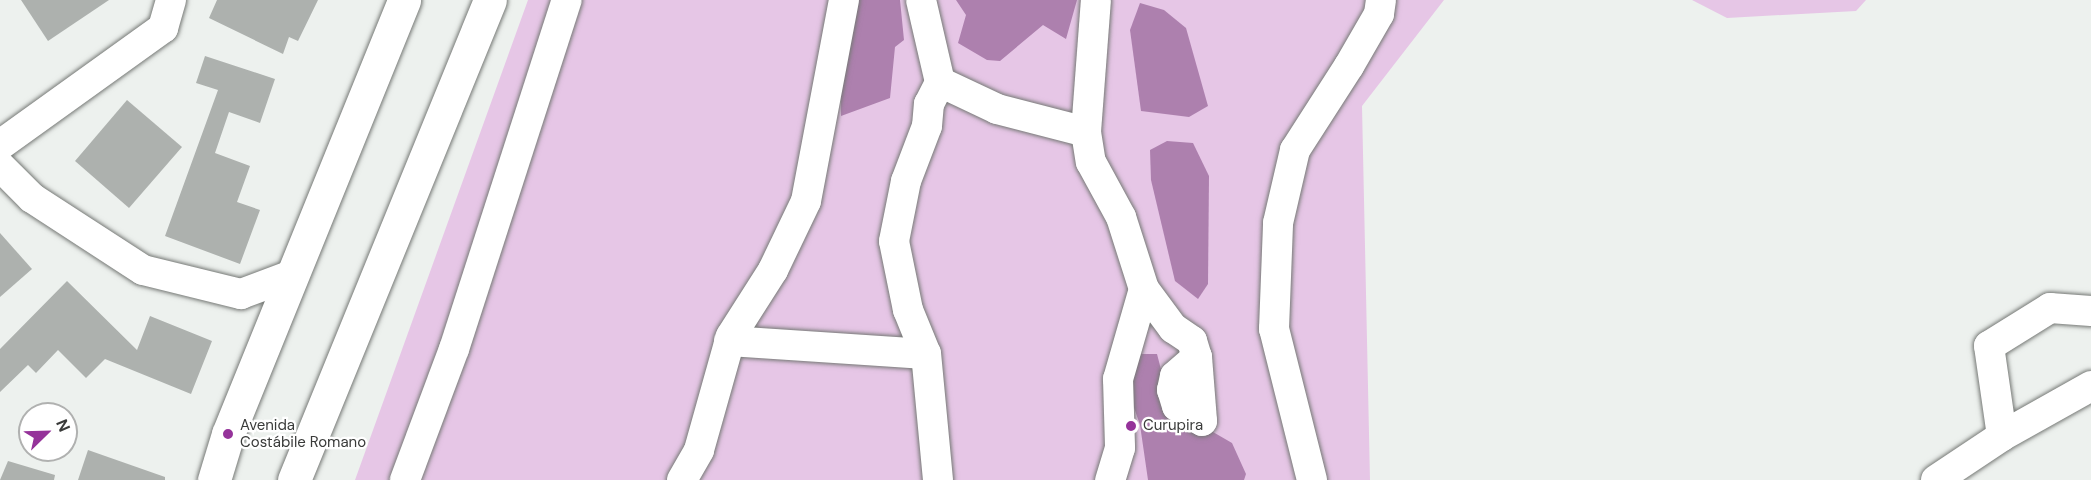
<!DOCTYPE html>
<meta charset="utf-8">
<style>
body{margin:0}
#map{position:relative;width:2091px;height:480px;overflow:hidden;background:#edf1ee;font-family:"DM Sans",sans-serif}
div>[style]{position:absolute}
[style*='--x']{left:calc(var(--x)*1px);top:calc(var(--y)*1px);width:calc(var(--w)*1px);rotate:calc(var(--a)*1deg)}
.green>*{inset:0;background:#e6c6e6}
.water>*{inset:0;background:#ad80ae}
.building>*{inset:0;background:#adb1ae}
.roads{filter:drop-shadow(0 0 2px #767976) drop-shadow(0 0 2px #767976)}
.minor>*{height:30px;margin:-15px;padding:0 15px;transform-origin:15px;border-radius:15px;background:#fff}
.major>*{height:33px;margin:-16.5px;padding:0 16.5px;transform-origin:16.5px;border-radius:16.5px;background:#fff}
.dots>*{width:16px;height:16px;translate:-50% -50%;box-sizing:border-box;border:3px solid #fff;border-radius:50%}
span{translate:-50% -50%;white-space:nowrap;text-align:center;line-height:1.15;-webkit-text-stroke:4.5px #fff;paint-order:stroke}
.poi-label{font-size:15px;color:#3a3b3a}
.left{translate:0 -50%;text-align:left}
.north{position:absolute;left:18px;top:402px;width:60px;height:60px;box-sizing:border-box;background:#fff;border:2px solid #b0b1b0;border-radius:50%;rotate:67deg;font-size:16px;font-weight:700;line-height:24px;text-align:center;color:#3a3b3a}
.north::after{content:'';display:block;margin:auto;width:21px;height:27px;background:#95339a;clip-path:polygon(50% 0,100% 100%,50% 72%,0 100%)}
</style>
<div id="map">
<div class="green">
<i style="clip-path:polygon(528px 0,1444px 0,1362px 106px,1370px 480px,355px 480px)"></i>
<i style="clip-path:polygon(1692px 0,1866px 0,1856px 11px,1727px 18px)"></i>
</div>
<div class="water">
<i style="clip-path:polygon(856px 0,900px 0,904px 40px,895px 47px,890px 98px,841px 116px,840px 48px)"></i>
<i style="clip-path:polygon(956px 0,1077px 0,1066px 39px,1043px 25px,1000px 61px,987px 60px,958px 43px,966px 15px)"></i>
<i style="clip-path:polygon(1140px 3px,1164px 10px,1186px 28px,1208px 106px,1189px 117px,1141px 111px,1130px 30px)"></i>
<i style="clip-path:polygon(1167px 141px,1193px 143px,1209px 176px,1208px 284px,1198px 299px,1175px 281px,1151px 180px,1150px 150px)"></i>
<i style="clip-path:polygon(1141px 354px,1157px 354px,1173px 416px,1194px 421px,1232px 443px,1246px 474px,1244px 480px,1148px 480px,1140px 425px,1128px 390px)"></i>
</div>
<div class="building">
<i style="clip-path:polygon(21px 0,109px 0,48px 41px)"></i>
<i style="clip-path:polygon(217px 0,318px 0,298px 41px,289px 37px,283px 54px,209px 18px)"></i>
<i style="clip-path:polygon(205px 56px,275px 79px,260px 123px,229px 112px,215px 153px,250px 166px,237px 202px,260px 210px,240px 264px,165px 236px,218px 90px,196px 83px)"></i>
<i style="clip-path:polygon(127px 100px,182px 147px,129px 208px,75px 161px)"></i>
<i style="clip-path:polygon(0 233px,32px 269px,0 297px)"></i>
<i style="clip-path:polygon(67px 281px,137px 350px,150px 316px,212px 341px,191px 394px,105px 359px,86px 378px,58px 350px,36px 373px,28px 365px,0 392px,0 349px)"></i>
<i style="clip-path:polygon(88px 450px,165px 477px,165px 480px,78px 480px)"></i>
<i style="clip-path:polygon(8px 461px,55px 475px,54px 480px,0 480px)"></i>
</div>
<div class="roads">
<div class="minor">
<i style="--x:921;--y:0;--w:84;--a:77"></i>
<i style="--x:1086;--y:132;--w:132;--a:-85.7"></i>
<i style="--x:0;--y:145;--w:201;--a:-35.7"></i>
<i style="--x:163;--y:28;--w:29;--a:-74"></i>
<i style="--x:0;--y:166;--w:45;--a:45"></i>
<i style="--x:32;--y:198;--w:132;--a:33"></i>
<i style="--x:143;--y:270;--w:101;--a:13.8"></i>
<i style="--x:241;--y:294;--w:54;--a:-20.4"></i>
<i style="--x:1144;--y:289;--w:49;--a:53.4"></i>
<i style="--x:1173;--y:328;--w:23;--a:34"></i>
<i style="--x:1192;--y:341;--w:17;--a:73"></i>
<i style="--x:1197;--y:357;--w:64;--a:85.5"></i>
<i style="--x:1202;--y:421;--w:29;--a:-149"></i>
<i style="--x:1177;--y:406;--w:17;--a:-107"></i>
<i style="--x:1172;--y:390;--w:14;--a:-78"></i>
<i style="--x:1175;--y:376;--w:29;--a:-41"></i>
<i style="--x:729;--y:341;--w:197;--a:3.8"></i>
<i style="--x:2002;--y:436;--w:91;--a:-98.2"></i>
<i style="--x:1989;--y:346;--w:72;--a:-31.9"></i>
<i style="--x:2050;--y:308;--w:41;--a:4.2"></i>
<i style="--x:405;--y:480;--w:140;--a:-69.5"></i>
<i style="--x:454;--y:349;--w:367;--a:-72.1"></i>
<i style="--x:682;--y:480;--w:34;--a:-60"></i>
<i style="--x:699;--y:450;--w:118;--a:-74.3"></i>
<i style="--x:731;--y:336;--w:78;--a:-57.5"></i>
<i style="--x:773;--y:270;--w:76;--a:-64.4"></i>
<i style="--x:806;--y:201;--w:205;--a:-79.3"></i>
<i style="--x:938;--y:480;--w:127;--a:-95.4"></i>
<i style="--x:926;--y:354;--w:48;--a:-112.2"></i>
<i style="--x:908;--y:310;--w:70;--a:-101.5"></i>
<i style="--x:894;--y:241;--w:61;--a:-78.7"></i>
<i style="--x:906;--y:181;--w:59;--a:-69.1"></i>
<i style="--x:927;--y:126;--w:22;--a:-85"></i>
<i style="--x:929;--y:104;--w:25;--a:-63"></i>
<i style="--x:940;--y:82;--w:63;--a:25.3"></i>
<i style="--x:997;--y:109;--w:92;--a:14.5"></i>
<i style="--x:1086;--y:132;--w:30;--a:81"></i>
<i style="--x:1091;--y:162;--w:63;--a:61.4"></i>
<i style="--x:1121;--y:217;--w:76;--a:72.3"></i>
<i style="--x:1144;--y:289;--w:94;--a:106.1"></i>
<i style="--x:1118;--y:379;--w:69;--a:88.3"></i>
<i style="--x:1120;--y:448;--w:34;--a:107"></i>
<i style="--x:1312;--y:480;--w:156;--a:-104.1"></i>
<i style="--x:1274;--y:329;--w:106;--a:-87.8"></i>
<i style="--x:1278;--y:223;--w:75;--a:-76.9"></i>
<i style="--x:1295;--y:150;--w:100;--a:-57.3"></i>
<i style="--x:1349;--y:66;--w:60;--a:-60"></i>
<i style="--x:1379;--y:14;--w:14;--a:-82"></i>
<i style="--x:1936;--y:480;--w:79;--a:-33.7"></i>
<i style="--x:2002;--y:436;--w:102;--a:-29.3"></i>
</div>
<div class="major">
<i style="--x:214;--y:480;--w:48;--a:-73.1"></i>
<i style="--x:228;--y:434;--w:468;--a:-67.9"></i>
<i style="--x:294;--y:480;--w:518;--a:-67.79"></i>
</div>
</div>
<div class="dots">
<i style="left:1131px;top:426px;background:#95339a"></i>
<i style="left:228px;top:434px;background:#95339a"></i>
</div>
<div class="poi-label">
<span class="left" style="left:240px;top:434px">Avenida<br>Costábile Romano</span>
<span class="left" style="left:1143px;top:426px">Curupira</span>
</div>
<div class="north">N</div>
</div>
